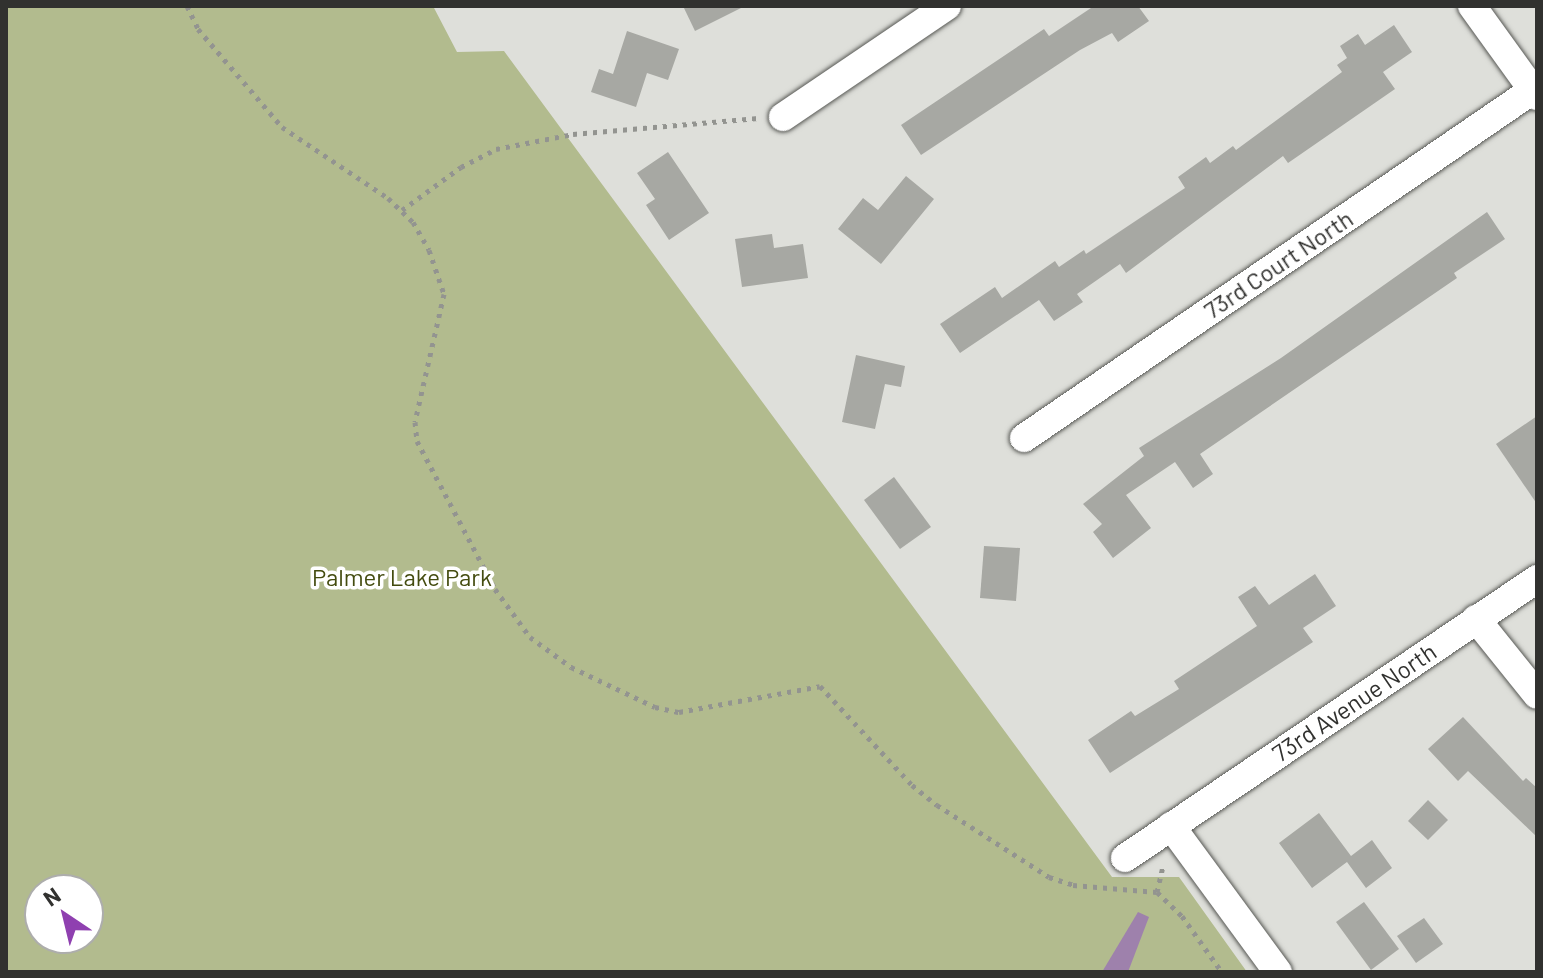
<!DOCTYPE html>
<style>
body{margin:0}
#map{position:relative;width:1543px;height:978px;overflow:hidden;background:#dedfda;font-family:Barlow,sans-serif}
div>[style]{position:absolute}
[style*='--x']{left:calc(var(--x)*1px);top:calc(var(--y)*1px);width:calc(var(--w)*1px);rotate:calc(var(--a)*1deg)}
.green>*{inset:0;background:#b2bb8e}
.water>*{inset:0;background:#9e81ac}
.building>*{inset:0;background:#a7a8a3}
.path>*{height:5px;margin-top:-2.5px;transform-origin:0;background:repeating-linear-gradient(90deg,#939490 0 4px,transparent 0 10px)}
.roads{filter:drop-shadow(0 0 2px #575854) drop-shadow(0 0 2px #575854)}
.minor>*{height:28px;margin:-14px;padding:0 14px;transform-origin:14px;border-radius:14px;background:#fff}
span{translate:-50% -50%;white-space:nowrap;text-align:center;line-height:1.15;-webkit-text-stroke:7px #fff;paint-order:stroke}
.street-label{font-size:24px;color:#31312f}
.park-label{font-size:24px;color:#444c10}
.frame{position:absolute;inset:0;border:8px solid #31312f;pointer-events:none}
.north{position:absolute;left:24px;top:874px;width:80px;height:80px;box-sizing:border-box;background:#fff;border:2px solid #adadac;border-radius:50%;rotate:325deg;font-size:22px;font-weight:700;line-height:32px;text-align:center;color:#31312f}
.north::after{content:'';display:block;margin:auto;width:28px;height:36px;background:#8f40b0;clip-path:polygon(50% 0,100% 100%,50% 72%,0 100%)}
</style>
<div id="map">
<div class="green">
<i style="clip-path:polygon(evenodd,6px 6px,433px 6px,457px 52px,504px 51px,1112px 877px,1179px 877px,1247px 972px,6px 972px,6px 6px,40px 890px,88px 890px,88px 938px,40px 938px,40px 890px)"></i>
</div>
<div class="water">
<i style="clip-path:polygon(1138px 912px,1149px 917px,1128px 972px,1102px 972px)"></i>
</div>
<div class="building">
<i style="clip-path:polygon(683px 6px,745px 6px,695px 31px)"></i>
<i style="clip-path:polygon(1094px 6px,1138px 6px,1149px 21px,1118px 42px,1112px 33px,1080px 50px,921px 155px,901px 125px,1044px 29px,1049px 36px)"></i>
<i style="clip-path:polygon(1394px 25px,1412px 52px,1383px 72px,1395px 89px,1288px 163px,1283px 156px,1126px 273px,1120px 264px,1077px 294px,1083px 302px,1054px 321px,1039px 300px,960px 353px,940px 324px,995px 287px,1002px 298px,1055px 261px,1059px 267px,1084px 250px,1086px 254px,1185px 188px,1178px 177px,1206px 157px,1210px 163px,1233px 146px,1236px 150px,1342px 72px,1337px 65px,1347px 58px,1340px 46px,1358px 34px,1365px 45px)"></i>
<i style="clip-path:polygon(627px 31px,679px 49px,668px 80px,647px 73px,636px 107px,591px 92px,599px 69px,613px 74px)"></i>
<i style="clip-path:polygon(668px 152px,709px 213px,669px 240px,646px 205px,655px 199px,637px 173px)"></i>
<i style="clip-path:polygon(906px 176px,934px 199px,881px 264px,838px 229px,863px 198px,878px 210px)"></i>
<i style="clip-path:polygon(1487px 212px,1505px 239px,1454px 273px,1457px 278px,1200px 454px,1213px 474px,1193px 488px,1175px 462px,1126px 495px,1151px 528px,1113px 558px,1093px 532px,1102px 524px,1083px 504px,1144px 456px,1139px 448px,1281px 358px)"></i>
<i style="clip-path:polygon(772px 234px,774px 248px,803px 244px,808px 278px,742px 287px,735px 239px)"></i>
<i style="clip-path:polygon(856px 355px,905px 366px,901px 387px,885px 384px,875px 429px,842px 422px)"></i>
<i style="clip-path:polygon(1537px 416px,1537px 504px,1496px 444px)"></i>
<i style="clip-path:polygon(894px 477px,931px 527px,900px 549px,864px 500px)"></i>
<i style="clip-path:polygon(984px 546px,1020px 548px,1016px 601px,980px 598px)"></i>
<i style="clip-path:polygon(1315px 574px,1336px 606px,1303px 628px,1313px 642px,1110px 773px,1088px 740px,1131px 711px,1135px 716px,1179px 689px,1174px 681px,1257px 626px,1238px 597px,1255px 586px,1269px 605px)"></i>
<i style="clip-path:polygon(1463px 717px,1523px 781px,1526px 778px,1537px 788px,1537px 837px,1468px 771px,1458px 781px,1428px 749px)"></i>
<i style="clip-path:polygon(1428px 800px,1448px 820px,1428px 840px,1408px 821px)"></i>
<i style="clip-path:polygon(1319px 813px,1351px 856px,1372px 840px,1392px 868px,1366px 888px,1347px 862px,1312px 888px,1279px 843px)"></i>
<i style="clip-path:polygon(1364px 902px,1399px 949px,1371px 970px,1336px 922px)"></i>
<i style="clip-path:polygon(1424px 918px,1443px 944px,1416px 963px,1397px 936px)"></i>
</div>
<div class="path">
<i style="--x:187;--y:6;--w:25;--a:64"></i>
<i style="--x:198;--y:29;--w:129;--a:49.4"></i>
<i style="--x:282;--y:127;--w:128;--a:33.8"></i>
<i style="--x:388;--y:198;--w:35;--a:44"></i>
<i style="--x:413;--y:222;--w:32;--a:60"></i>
<i style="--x:429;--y:250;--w:46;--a:71.2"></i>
<i style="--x:444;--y:294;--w:131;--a:102.8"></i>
<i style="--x:415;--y:422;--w:19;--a:84"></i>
<i style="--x:417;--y:441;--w:167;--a:62.2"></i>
<i style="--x:495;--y:589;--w:59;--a:53.9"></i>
<i style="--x:530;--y:637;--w:51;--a:36.2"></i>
<i style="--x:571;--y:667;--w:93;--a:25.5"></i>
<i style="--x:655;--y:707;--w:25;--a:12"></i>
<i style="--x:679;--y:712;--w:143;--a:-10.4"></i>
<i style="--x:820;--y:686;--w:135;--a:47.1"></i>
<i style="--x:912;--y:785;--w:32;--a:39"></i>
<i style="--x:937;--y:805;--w:133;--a:32.7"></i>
<i style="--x:1049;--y:877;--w:25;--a:18"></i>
<i style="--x:1073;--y:885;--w:84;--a:4.8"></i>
<i style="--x:1157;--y:892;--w:35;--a:44"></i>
<i style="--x:1182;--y:916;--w:69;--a:54.5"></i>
<i style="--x:402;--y:210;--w:73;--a:-36.1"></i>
<i style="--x:461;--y:167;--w:39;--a:-27"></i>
<i style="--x:496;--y:149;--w:78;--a:-11"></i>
<i style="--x:573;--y:134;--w:186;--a:-4.9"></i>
<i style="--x:1157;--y:892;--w:28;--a:-77"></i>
</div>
<div class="roads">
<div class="minor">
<i style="--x:1472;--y:6;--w:111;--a:54.2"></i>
<i style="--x:783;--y:117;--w:198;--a:-34.1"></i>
<i style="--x:1024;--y:438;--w:617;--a:-34.36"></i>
<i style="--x:1476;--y:619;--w:97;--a:51.2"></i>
<i style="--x:1171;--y:826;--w:181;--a:53.8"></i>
<i style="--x:1125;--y:858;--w:498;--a:-34.1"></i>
</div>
</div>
<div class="street-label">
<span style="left:1278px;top:264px;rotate:-34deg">73rd Court North</span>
<span style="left:1354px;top:702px;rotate:-34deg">73rd Avenue North</span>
</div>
<div class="park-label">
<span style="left:402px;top:577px">Palmer Lake Park</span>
</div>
<div class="frame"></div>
<div class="north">N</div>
</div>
